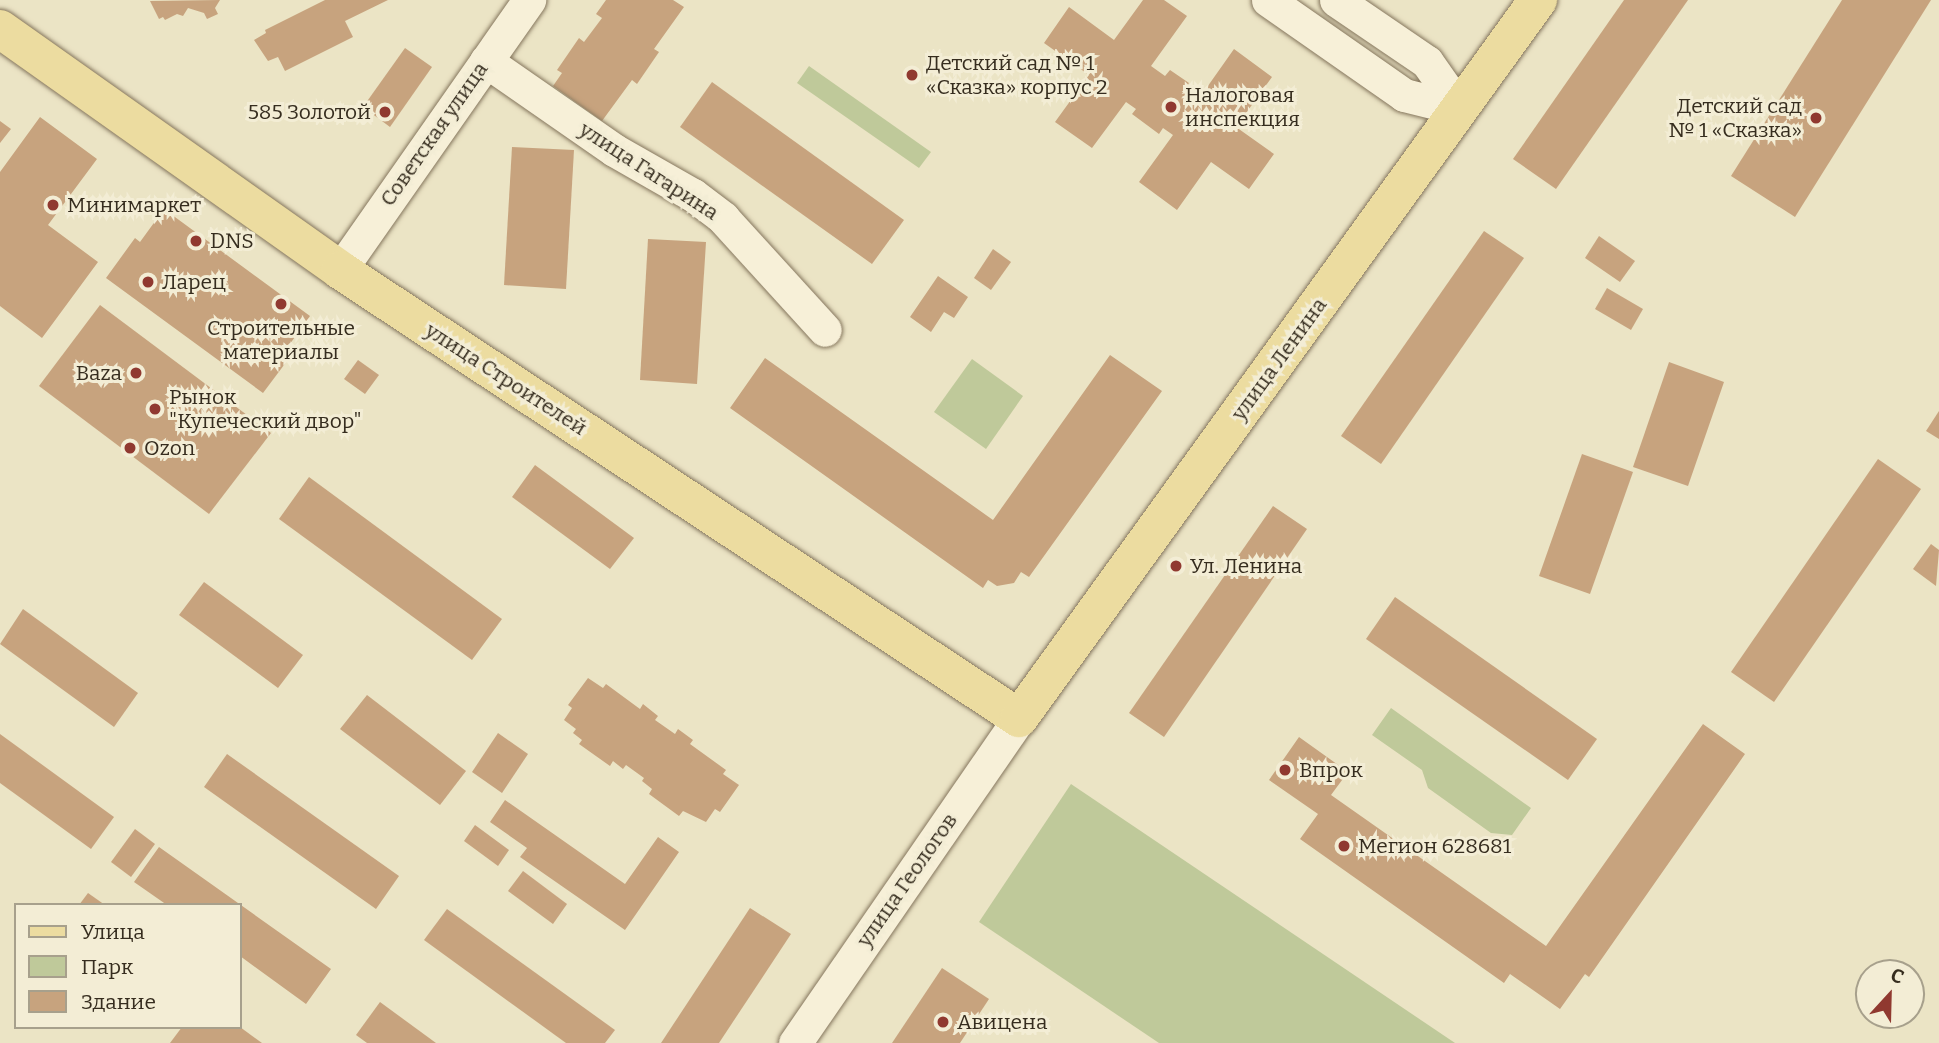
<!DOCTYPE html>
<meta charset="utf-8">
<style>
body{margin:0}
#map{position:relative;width:1939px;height:1043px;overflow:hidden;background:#ebe4c5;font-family:Bitter,serif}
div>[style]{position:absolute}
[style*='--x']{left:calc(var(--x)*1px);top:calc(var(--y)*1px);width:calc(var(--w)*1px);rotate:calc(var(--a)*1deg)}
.green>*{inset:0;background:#bfc99a}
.building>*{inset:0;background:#c7a37e}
.roads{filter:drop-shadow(0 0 2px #85765d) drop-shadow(0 0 2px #85765d)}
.minor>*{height:33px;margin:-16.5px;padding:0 16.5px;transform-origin:16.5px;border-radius:16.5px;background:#f7f0d8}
.major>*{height:38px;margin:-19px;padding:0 19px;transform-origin:19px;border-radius:19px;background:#ecdca0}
.dots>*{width:19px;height:19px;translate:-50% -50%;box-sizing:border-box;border:4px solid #f3edd5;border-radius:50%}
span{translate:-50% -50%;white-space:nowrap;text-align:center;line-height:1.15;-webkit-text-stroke:6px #f3edd5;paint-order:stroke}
.poi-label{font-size:21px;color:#362d1f}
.left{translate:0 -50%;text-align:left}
.right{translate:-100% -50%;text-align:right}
.street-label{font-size:21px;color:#362d1f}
.legend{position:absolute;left:14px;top:903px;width:228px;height:126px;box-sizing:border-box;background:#f3edd5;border:2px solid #a7a08c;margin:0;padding:9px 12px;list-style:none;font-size:21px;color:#362d1f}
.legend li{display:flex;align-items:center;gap:14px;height:35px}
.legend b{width:35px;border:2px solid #a7a08c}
.north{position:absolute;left:1855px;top:959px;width:70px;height:70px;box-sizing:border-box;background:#f3edd5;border:2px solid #a7a08c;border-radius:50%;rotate:22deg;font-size:19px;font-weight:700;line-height:28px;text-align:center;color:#362d1f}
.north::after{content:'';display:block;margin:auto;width:24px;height:32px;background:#903930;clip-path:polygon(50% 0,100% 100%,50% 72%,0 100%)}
</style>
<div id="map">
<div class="green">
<i style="clip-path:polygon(809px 66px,931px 152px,919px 168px,797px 83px)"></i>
<i style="clip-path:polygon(972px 359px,1023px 396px,986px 449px,934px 412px)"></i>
<i style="clip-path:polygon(1391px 708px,1531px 808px,1512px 835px,1491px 833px,1428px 788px,1422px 770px,1372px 735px)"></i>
<i style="clip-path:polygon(1071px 784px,1455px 1043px,1159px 1043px,979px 922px)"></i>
</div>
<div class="building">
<i style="clip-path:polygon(220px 0,215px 8px,218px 14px,207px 19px,204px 13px,188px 8px,183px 16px,177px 14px,165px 20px,163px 17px,159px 19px,150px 1px)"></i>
<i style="clip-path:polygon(325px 0,388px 0,345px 21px,353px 37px,285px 71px,278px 57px,268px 61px,254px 40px,266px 33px,265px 30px)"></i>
<i style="clip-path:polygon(606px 0,673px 0,684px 7px,654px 49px,659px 52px,637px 84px,632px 80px,602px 121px,553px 86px,562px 73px,557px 70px,579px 38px,584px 42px,602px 18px,596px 14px)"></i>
<i style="clip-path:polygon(1143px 0,1164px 0,1187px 16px,1151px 66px,1165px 76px,1170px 70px,1189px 83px,1184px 90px,1198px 100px,1234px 49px,1272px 77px,1236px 127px,1274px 154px,1249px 189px,1211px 162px,1177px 210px,1139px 182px,1173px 135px,1163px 128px,1159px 134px,1132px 114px,1136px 109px,1126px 102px,1092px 148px,1055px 122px,1089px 75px,1044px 43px,1069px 7px,1114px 40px)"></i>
<i style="clip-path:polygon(1624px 0,1688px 0,1556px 189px,1513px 159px)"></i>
<i style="clip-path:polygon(1842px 0,1931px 0,1795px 217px,1731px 176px)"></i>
<i style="clip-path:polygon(405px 48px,432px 67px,390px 127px,363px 107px)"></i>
<i style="clip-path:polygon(712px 82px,904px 220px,872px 264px,680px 127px)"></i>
<i style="clip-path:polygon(40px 117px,97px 159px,48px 225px,98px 262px,42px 338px,0 306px,0 172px)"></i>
<i style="clip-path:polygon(0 121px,11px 129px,0 143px)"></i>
<i style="clip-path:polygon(512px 147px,574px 150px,566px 289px,504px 285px)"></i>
<i style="clip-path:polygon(164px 209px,310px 316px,287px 348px,293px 353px,263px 393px,106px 278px,135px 238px,140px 242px)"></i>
<i style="clip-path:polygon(1484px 231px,1524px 258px,1381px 464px,1341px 436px)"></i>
<i style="clip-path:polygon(1599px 236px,1635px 261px,1620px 282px,1585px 258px)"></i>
<i style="clip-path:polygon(648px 239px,706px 242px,697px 384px,640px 380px)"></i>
<i style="clip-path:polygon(993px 249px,1011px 262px,991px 290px,974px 278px)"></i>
<i style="clip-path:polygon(938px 276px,968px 297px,954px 318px,944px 312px,931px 332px,910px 317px)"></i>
<i style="clip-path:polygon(1607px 288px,1643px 309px,1631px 330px,1595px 309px)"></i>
<i style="clip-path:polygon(100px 305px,271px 433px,209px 514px,39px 386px)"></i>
<i style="clip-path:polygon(1110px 355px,1162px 391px,1029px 577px,1021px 572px,1014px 583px,997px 586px,988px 580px,983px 588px,730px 408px,765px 358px,993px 520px)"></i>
<i style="clip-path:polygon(358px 360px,379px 375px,365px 394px,344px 379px)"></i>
<i style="clip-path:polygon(1669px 362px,1724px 382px,1688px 486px,1633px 467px)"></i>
<i style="clip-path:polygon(1939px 411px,1939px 439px,1926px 431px)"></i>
<i style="clip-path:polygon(1582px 454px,1633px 472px,1590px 594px,1539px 576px)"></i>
<i style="clip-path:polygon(1878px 459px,1921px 489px,1774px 702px,1731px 672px)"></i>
<i style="clip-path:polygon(535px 465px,634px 538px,610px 569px,512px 497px)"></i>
<i style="clip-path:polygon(309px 477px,502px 619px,472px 660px,279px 519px)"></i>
<i style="clip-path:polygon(1273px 506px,1307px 529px,1164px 737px,1129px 713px)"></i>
<i style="clip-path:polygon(1931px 544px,1939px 550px,1936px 586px,1913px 569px)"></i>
<i style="clip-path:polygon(204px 582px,303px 655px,278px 688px,179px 615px)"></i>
<i style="clip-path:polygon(1395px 597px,1597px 739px,1568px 780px,1366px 639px)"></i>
<i style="clip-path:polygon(23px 609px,138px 693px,114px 727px,0 644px)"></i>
<i style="clip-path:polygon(588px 678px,603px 688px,606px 684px,640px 709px,643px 704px,658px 716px,655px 720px,675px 734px,678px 729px,693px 740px,690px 744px,726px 770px,723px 774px,739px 785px,720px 812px,715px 809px,706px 822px,683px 811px,679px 816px,649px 794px,652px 789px,642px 781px,644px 778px,626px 765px,623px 769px,613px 761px,610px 766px,579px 744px,582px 740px,573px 733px,576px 729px,564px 720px,572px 708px,568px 705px)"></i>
<i style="clip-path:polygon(367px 695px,466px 771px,440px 805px,340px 729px)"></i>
<i style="clip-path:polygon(1703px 724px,1745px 754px,1589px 977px,1585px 974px,1560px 1009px,1510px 974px,1504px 983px,1300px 839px,1318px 814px,1269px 780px,1299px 737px,1348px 772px,1331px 795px,1546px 946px)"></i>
<i style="clip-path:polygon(498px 733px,528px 754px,502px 793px,472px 772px)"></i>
<i style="clip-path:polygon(0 734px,114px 817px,91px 849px,0 783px)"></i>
<i style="clip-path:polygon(227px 754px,399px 876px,376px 909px,204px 787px)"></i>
<i style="clip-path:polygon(505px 800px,625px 884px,658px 837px,679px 852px,625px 930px,520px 857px,527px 848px,490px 822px)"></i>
<i style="clip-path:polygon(475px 825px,509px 850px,498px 866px,464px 841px)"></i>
<i style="clip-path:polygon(135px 829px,155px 844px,131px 877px,111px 862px)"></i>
<i style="clip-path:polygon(159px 847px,331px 969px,306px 1004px,240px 956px,240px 905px,167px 905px,134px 882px)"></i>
<i style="clip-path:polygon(523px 871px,567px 904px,553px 924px,508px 891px)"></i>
<i style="clip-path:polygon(88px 893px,105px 905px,79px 905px)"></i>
<i style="clip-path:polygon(750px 908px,791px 934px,719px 1043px,661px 1043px)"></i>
<i style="clip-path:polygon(447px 909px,615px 1030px,605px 1043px,566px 1043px,424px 940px)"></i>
<i style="clip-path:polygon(942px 968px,989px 999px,960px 1043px,892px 1043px)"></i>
<i style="clip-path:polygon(380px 1002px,436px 1043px,367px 1043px,356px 1035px)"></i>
<i style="clip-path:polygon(182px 1027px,240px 1027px,262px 1043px,170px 1043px)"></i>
</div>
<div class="roads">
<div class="minor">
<i style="--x:1268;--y:0;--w:166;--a:34.9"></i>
<i style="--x:1404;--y:95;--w:58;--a:14"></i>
<i style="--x:1336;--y:0;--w:110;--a:34.3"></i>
<i style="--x:1427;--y:62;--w:57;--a:54.9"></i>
<i style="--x:486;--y:61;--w:156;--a:34.8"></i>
<i style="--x:614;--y:150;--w:91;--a:29.7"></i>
<i style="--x:693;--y:195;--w:38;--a:37"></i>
<i style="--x:723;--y:218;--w:151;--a:47.7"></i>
<i style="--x:340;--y:270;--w:330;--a:-55"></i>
<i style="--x:795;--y:1043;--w:395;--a:-55.4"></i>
</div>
<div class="major">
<i style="--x:0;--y:29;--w:417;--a:35.3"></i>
<i style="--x:340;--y:270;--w:813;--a:33.42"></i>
<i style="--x:1019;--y:718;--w:886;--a:-54.14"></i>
</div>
</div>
<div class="dots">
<i style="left:912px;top:75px;background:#903930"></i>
<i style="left:1171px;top:107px;background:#903930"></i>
<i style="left:385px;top:112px;background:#903930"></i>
<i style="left:1816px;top:118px;background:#903930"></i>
<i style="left:53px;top:205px;background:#903930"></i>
<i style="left:196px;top:241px;background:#903930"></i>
<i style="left:148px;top:282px;background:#903930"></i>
<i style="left:281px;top:304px;background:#903930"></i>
<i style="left:136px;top:373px;background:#903930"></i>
<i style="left:155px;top:409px;background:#903930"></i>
<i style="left:130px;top:448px;background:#903930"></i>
<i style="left:1176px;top:566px;background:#903930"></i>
<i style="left:1285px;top:770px;background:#903930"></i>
<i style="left:1344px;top:846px;background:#903930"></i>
<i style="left:943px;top:1022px;background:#903930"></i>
</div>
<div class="poi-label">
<span class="left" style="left:926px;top:75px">Детский сад № 1<br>«Сказка» корпус 2</span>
<span class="left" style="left:1185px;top:107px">Налоговая<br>инспекция</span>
<span class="right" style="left:1802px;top:118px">Детский сад<br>№ 1 «Сказка»</span>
<span class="right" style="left:371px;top:112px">585 Золотой</span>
<span class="left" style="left:67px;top:205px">Минимаркет</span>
<span class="left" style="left:210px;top:241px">DNS</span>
<span class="left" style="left:162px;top:282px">Ларец</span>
<span style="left:281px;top:340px">Строительные<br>материалы</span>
<span class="right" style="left:122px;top:373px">Baza</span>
<span class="left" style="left:169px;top:409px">Рынок<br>"Купеческий двор"</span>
<span class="left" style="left:144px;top:448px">Ozon</span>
<span class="left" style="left:1190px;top:566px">Ул. Ленина</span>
<span class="left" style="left:1299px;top:770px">Впрок</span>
<span class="left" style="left:1358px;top:846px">Мегион 628681</span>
<span class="left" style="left:957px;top:1022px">Авицена</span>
</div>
<div class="street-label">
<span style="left:434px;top:134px;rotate:-55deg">Советская улица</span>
<span style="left:649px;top:171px;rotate:33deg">улица Гагарина</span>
<span style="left:1279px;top:359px;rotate:-54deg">улица Ленина</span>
<span style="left:506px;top:379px;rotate:33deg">улица Строителей</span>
<span style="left:907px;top:880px;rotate:-55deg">улица Геологов</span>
</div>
<ul class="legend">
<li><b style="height:9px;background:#ecdca0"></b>Улица</li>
<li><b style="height:19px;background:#bfc99a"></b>Парк</li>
<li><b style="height:19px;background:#c7a37e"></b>Здание</li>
</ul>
<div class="north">С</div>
</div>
